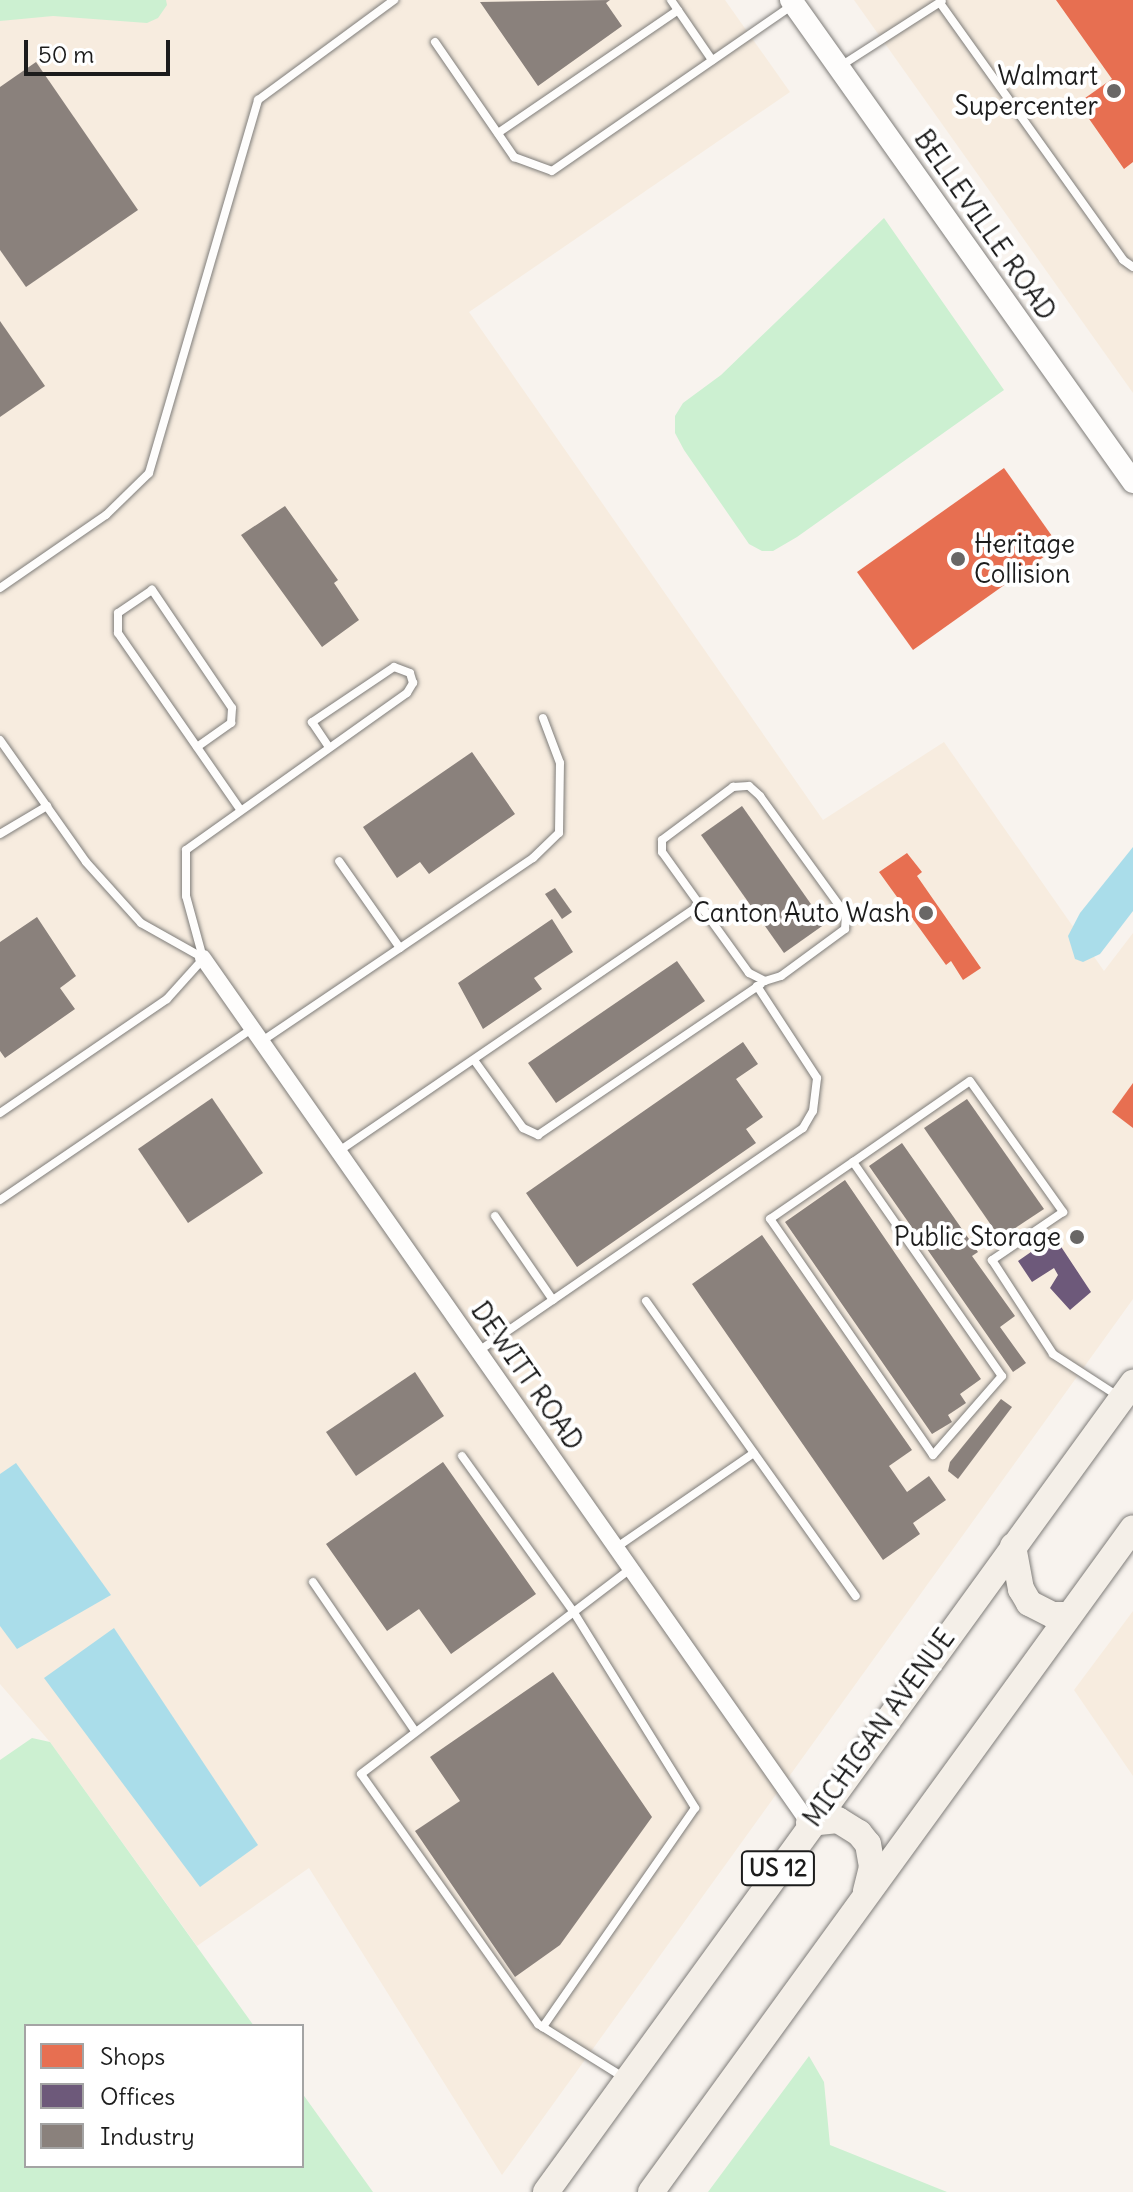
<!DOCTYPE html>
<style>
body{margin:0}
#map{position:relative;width:1133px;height:2192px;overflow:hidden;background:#f8f3ee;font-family:Delius,sans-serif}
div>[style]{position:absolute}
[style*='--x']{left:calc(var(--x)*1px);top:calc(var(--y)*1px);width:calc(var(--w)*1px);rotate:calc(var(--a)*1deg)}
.built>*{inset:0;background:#f7ecdf}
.green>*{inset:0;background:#ccf0d1}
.water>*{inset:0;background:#aaddea}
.shops>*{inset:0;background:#e76f51}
.offices>*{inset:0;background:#6d597a}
.industry>*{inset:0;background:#8a817c}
.roads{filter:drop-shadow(0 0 2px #7f7d7a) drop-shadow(0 0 2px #7f7d7a)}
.lane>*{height:8px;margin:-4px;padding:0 4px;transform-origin:4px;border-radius:4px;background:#fefdfc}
.street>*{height:16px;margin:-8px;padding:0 8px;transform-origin:8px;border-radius:8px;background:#fefdfc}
.secondary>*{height:22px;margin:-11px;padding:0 11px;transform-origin:11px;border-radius:11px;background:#fefdfc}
.primary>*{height:26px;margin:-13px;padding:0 13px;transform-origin:13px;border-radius:13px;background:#f4efe8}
.dots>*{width:22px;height:22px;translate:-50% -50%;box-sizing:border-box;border:4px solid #fff;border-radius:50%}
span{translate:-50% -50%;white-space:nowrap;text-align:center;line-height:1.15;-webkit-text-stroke:8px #fff;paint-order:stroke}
.shield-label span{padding:2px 6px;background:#fff;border:2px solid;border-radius:6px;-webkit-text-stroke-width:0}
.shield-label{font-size:24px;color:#1c1c1c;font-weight:700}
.poi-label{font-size:26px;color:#1c1c1c}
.right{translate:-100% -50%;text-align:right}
.left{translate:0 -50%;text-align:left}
.street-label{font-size:26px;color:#1c1c1c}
.legend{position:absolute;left:24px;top:2024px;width:280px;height:144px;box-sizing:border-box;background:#fff;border:2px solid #a4a4a4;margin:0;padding:10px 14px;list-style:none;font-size:24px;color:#1c1c1c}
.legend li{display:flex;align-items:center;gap:16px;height:40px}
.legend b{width:40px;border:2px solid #a4a4a4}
.scale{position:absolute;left:24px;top:40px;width:146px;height:36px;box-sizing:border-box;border:4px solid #1c1c1c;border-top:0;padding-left:10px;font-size:24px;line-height:28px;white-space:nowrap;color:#1c1c1c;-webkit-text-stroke:6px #fff;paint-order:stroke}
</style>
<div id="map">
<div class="built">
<i style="clip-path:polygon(0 0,725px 0,790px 92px,469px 312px,823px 820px,944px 742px,1104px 971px,1133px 933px,1133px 1299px,502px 2175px,309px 1868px,197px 1946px,50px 1742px,0 1684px)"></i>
<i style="clip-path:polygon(854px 0,1133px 0,1133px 393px)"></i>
<i style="clip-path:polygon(1133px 1611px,1133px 1776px,1074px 1690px)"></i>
</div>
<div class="green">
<i style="clip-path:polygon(0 0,166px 0,167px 5px,158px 18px,147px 23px,53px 16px,0 21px)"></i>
<i style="clip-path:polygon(884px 218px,1004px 390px,797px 537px,773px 551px,762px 551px,749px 544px,684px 450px,675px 433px,675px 416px,683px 403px,721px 375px)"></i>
<i style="clip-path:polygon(32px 1738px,50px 1742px,254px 2026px,26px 2026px,26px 2166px,302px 2166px,302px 2093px,373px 2192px,0 2192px,0 1760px)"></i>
<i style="clip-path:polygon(809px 2056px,824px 2082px,830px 2145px,947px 2192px,708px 2192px)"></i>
</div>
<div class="water">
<i style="clip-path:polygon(1133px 847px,1133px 911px,1100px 954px,1083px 962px,1075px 959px,1068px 936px,1080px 913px)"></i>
<i style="clip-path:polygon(16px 1463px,111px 1595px,17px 1649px,0 1626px,0 1474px)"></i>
<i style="clip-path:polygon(114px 1628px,258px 1845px,200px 1887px,44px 1678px)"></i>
</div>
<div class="shops">
<i style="clip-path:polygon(1056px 0,1133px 0,1133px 162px,1124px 169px,1078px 103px,1112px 79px)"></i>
<i style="clip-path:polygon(1004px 468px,1059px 546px,913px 650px,857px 572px)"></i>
<i style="clip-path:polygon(907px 853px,922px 872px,917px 876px,981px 968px,963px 980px,951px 961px,946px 965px,879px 872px)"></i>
<i style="clip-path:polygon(1133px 1083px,1133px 1128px,1112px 1112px)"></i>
</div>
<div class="offices">
<i style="clip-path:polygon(1054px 1236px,1091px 1292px,1070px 1310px,1050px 1288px,1058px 1275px,1054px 1268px,1032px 1282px,1018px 1261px)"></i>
</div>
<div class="industry">
<i style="clip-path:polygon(610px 0,606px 3px,622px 26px,538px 86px,480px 2px)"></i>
<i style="clip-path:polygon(36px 62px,138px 210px,26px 287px,0 250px,0 87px)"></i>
<i style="clip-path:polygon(0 321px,45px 386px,0 417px)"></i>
<i style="clip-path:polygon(285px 506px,338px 580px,334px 583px,359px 620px,322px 647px,241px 535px)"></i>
<i style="clip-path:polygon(472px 752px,515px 814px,429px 874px,420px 862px,397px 878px,363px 827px)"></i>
<i style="clip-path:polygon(742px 806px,825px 924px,784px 953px,701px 835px)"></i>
<i style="clip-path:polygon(555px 888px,572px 912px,562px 919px,545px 894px)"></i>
<i style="clip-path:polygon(37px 917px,76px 976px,60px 988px,75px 1009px,5px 1058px,0 1051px,0 942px)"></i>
<i style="clip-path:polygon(552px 919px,573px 952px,534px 978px,542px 989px,483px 1029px,458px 983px)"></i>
<i style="clip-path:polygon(677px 961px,705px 1001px,556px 1103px,528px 1063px)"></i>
<i style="clip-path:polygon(743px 1042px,758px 1064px,736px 1079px,763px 1117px,746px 1129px,756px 1143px,577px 1267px,526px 1193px)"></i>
<i style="clip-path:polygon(212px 1098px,263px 1173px,188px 1223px,138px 1149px)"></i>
<i style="clip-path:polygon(967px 1099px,1044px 1209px,1000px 1238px,924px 1128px)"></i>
<i style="clip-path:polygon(902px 1143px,978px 1252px,972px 1256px,1015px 1316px,1000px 1327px,1026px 1363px,1013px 1372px,869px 1166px)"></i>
<i style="clip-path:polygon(845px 1180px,981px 1379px,960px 1394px,966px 1403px,948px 1415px,952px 1422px,932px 1434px,785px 1222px)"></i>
<i style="clip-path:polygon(762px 1235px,912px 1450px,889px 1466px,907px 1492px,929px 1476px,946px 1500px,913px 1523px,920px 1534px,883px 1560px,692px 1284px)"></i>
<i style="clip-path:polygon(415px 1372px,444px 1416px,356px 1476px,326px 1432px)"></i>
<i style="clip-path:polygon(1001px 1399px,1012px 1407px,958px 1479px,948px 1471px,950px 1462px)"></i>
<i style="clip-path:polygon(443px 1462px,536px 1594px,451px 1654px,419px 1609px,387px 1631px,326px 1544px)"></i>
<i style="clip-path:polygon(553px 1672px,652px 1817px,560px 1945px,515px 1977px,415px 1831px,460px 1801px,430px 1757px)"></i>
</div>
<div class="roads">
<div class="lane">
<i style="--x:671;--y:0;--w:73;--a:55.7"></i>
<i style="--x:940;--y:3;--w:315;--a:54.5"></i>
<i style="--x:1123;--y:260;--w:12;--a:35"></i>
<i style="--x:435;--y:42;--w:140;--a:55.5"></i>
<i style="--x:514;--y:157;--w:40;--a:20.2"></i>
<i style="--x:552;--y:171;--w:293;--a:-34.6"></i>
<i style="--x:839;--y:67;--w:122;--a:-32.7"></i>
<i style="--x:498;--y:133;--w:218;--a:-34.3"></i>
<i style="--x:0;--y:588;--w:129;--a:-34.6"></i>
<i style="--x:106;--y:515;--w:60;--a:-44.3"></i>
<i style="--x:149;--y:473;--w:389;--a:-73.7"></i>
<i style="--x:258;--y:100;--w:169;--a:-36.3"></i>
<i style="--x:0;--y:740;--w:149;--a:54.8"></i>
<i style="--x:86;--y:862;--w:82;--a:48"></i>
<i style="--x:141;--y:923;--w:71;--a:29.4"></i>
<i style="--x:197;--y:747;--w:42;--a:-35.2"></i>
<i style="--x:231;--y:723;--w:15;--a:-86"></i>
<i style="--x:232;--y:708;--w:143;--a:-124.1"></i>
<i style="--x:152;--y:590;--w:41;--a:145.9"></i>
<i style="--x:118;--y:613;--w:20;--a:90"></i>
<i style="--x:118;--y:633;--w:214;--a:55.3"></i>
<i style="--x:0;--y:834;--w:55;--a:-30.8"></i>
<i style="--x:400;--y:948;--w:161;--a:-34.1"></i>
<i style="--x:533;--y:858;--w:36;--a:-44"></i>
<i style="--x:559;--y:833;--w:70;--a:-89.2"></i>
<i style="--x:560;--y:763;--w:48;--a:-110.7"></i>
<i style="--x:203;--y:958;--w:64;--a:-105.3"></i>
<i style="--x:186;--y:896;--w:46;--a:-90"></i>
<i style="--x:186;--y:850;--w:271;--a:-35.4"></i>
<i style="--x:407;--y:693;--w:12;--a:-59"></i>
<i style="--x:413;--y:683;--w:10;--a:-107"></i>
<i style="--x:410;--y:673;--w:17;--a:-159"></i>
<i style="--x:394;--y:667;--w:99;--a:146.1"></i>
<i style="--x:312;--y:722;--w:30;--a:56"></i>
<i style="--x:262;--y:1041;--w:166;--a:-34"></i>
<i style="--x:400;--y:948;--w:106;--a:-125"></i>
<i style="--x:474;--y:1060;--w:84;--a:54.2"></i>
<i style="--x:523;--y:1128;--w:17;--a:25"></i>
<i style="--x:538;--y:1135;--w:269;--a:-34.1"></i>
<i style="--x:0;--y:1113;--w:202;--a:-34.3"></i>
<i style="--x:167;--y:999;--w:54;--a:-48"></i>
<i style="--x:339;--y:1151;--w:437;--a:-34.3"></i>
<i style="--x:700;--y:905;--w:65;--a:-125.6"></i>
<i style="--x:662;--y:852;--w:12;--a:-90"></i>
<i style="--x:662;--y:840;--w:89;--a:-36.7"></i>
<i style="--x:733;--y:787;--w:16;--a:-4"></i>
<i style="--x:749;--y:786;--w:15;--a:42"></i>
<i style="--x:760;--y:796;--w:147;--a:54.1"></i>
<i style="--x:846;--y:915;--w:14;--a:94"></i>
<i style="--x:845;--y:929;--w:79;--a:143.7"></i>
<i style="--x:781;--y:976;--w:17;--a:163"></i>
<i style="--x:765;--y:981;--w:18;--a:-153"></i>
<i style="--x:749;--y:973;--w:84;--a:-125.8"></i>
<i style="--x:853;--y:1162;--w:261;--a:55.2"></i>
<i style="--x:1002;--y:1376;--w:105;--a:131.1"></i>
<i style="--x:933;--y:1455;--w:287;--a:-124.6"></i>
<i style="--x:770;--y:1219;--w:101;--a:-34.5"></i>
<i style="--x:853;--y:1162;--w:142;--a:-34.7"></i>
<i style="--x:970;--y:1081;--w:161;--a:54.6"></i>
<i style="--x:1063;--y:1212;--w:86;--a:145.9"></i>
<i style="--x:992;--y:1260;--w:112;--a:57"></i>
<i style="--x:1053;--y:1354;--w:77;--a:32.9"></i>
<i style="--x:0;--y:1200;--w:305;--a:-34.2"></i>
<i style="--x:495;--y:1216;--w:102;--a:55.4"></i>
<i style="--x:646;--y:1301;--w:362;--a:54.6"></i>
<i style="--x:480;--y:1350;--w:392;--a:-34.5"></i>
<i style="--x:803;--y:1128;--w:20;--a:-60"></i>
<i style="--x:813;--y:1111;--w:33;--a:-83"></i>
<i style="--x:817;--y:1078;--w:110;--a:-123.1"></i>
<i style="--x:462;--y:1456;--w:191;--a:54.4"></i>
<i style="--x:573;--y:1611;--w:232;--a:58.2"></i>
<i style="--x:695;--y:1808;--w:267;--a:124.8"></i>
<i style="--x:617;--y:1547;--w:166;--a:-34.5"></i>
<i style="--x:313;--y:1582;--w:181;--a:55.6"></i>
<i style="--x:623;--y:2077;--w:100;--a:-148.1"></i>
<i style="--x:538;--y:2024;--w:306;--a:-125.3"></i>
<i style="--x:361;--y:1774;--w:340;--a:-37.3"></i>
</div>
<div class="street">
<i style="--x:203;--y:958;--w:1056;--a:54.99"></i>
</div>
<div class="secondary">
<i style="--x:791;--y:0;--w:591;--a:54.64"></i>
</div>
<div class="primary">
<i style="--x:1013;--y:1546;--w:44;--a:79.5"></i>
<i style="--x:1021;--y:1589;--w:16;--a:60"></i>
<i style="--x:1029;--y:1603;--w:27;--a:27"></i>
<i style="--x:1053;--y:1615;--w:15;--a:0"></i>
<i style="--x:809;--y:1823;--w:29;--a:-6"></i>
<i style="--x:838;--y:1820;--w:25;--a:32"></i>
<i style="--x:859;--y:1833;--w:14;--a:51"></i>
<i style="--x:868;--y:1844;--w:23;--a:80"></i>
<i style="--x:872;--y:1867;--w:25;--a:104"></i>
<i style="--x:546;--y:2192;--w:1000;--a:-54.04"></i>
<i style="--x:651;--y:2192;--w:820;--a:-54.02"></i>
</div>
</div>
<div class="dots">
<i style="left:1114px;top:91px;background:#696766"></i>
<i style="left:958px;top:559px;background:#696766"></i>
<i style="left:926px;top:913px;background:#696766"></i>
<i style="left:1077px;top:1237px;background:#696766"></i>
</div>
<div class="shield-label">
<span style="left:778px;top:1868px">US 12</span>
</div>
<div class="poi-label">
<span class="right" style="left:1098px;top:91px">Walmart<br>Supercenter</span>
<span class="left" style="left:974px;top:559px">Heritage<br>Collision</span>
<span class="right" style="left:910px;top:913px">Canton Auto Wash</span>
<span class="right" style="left:1061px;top:1237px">Public Storage</span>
</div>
<div class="street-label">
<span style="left:985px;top:225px;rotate:55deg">BELLEVILLE ROAD</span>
<span style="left:527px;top:1376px;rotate:55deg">DEWITT ROAD</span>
<span style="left:879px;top:1728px;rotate:-54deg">MICHIGAN AVENUE</span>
</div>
<ul class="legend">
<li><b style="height:22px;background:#e76f51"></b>Shops</li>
<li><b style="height:22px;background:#6d597a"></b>Offices</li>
<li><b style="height:22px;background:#8a817c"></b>Industry</li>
</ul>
<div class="scale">50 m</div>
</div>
